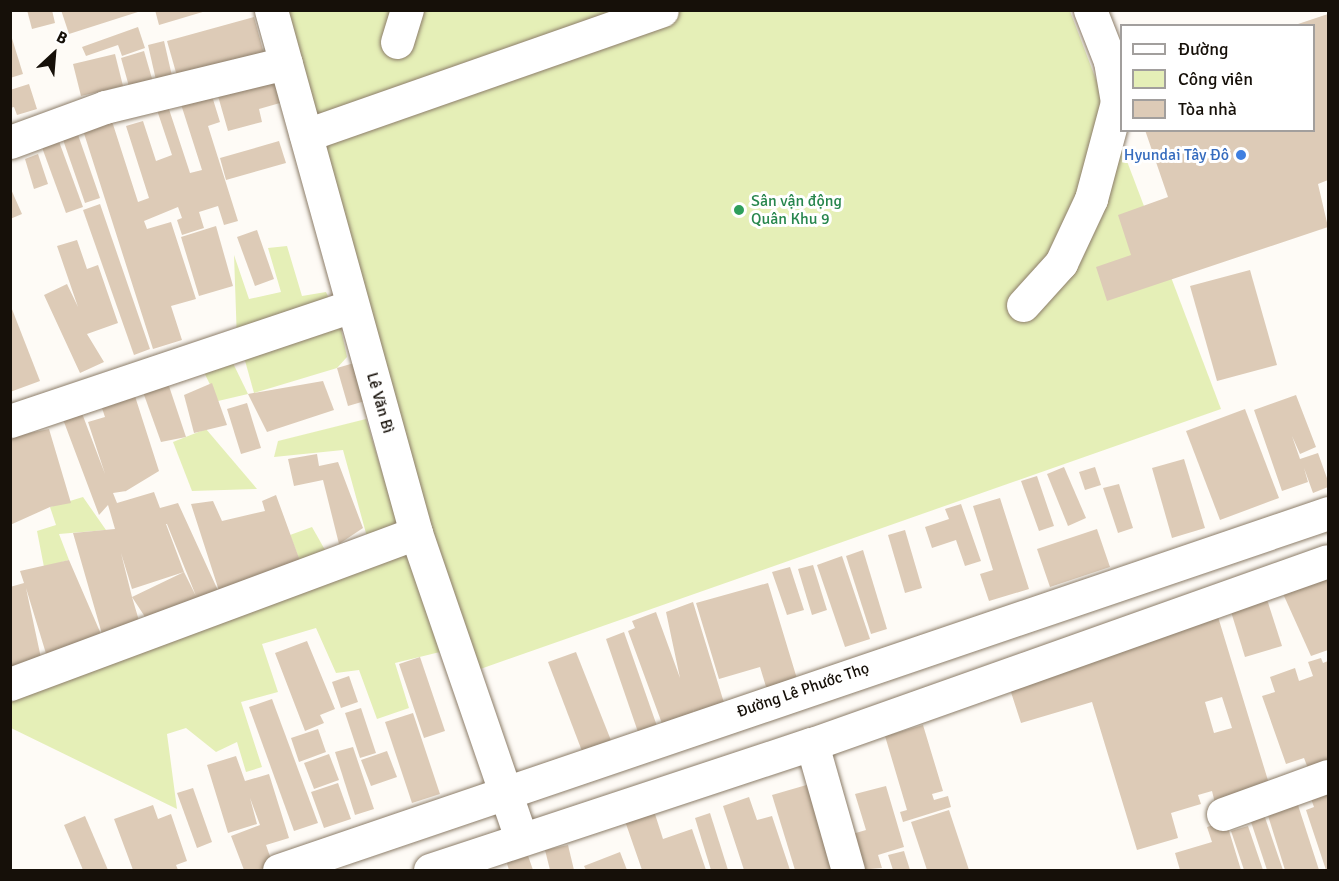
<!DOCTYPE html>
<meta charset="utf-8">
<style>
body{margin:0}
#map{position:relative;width:1339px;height:881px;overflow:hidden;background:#fefbf6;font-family:Signika,sans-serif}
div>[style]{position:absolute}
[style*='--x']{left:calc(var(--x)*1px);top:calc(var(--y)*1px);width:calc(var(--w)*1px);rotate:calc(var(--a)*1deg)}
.green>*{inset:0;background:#e5efb7}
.building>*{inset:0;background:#ddcbb7}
.roads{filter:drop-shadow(0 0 2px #8c7d69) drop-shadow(0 0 2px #8c7d69)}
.minor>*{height:33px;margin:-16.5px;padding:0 16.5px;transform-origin:16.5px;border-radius:16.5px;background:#fff}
.dots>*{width:16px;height:16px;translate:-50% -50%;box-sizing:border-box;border:3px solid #fff;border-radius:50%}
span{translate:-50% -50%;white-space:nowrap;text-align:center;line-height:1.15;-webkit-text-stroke:6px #fff;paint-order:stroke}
.shop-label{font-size:16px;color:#366cbe}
.right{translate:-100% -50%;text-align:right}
.leisure-label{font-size:16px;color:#27864d}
.left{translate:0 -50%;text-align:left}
.street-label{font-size:16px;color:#161009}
.frame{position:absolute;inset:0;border:12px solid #161009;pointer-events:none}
.legend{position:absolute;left:1120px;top:24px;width:195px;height:108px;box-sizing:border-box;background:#fff;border:2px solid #a29f9d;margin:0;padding:8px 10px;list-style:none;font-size:18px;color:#161009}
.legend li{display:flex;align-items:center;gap:12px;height:30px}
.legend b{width:30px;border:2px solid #a29f9d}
.north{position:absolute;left:24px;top:24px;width:60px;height:60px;-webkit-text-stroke:4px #fff;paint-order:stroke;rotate:26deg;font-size:16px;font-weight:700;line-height:24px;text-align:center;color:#161009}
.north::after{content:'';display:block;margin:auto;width:21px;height:27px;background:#161009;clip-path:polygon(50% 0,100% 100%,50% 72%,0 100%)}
</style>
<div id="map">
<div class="green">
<i style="clip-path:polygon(275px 11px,1070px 11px,1221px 409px,469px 673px)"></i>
<i style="clip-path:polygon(287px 246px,302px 296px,326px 292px,332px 305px,237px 341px,234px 255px,249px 299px,281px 292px,268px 248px)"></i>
<i style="clip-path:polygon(340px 324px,347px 357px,337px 368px,254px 393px,244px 357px)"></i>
<i style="clip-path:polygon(230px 357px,248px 394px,218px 401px,201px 366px)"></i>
<i style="clip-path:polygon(366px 419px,400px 532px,369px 544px,343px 450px,274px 457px,278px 441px)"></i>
<i style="clip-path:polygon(206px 429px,257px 489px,192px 491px,173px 442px)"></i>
<i style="clip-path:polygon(83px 497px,106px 530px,59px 534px,69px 560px,44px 567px,37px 531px,56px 525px,50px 507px)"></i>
<i style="clip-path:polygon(312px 527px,329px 557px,303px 569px,290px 535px)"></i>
<i style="clip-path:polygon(409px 552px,444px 651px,395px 663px,409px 708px,377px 719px,359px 670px,336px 673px,316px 628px,262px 644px,278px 692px,241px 702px,262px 767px,246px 772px,237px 742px,216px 752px,186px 728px,167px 734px,177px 809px,11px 728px,11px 695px)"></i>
</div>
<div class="building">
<i style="clip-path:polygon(27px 10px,52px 10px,55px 23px,32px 29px)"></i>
<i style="clip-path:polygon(61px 10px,141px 10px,141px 11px,69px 34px)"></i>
<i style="clip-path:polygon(155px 10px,206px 10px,206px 11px,159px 25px)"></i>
<i style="clip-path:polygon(1328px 14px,1328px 180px,1318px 184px,1328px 227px,1107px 301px,1096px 267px,1131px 255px,1118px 215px,1168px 197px,1145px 130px,1314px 130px,1314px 26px,1295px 25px)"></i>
<i style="clip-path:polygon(254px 17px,266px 61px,179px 83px,167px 41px)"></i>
<i style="clip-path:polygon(138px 27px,145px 48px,122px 56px,118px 45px,86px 56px,82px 47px)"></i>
<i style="clip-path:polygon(10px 32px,23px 74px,10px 78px)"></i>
<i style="clip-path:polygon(164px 41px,172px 76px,156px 80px,148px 45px)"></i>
<i style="clip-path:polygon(144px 51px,153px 82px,132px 97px,121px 58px)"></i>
<i style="clip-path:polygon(115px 54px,123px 86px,81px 96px,73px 64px)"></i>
<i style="clip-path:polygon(271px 67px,287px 101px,259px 109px,262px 122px,228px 131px,214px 82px)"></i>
<i style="clip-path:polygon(29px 84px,37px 109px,17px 115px,14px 107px,10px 108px,10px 90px)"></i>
<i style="clip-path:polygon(212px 96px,220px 122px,208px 126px,238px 221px,224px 225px,218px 206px,199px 212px,204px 228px,182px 235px,177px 220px,182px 218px,178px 207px,144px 221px,147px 229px,171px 222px,196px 299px,171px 306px,182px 340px,153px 349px,81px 124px,110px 115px,138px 202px,149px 198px,126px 126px,143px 121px,156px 161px,172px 155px,154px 101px,165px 97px,190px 173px,202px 170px,179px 98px)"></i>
<i style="clip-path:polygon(76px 129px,100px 198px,85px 203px,61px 134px)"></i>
<i style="clip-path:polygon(57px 136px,83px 207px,66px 213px,40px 142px)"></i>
<i style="clip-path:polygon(279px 141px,286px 163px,226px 180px,220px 158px)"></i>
<i style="clip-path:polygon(38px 154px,48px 184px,34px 189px,25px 159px)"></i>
<i style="clip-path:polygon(10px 187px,22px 214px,10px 219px)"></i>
<i style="clip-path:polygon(100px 204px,150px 349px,134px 355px,83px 210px)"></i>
<i style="clip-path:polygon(216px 226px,233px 286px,199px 296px,181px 237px)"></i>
<i style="clip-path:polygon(257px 230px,274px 279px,255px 286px,237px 237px)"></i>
<i style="clip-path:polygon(77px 240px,87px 269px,98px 265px,118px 323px,87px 334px,104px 362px,80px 373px,44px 295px,67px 284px,78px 307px,57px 246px)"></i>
<i style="clip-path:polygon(1250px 270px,1277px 365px,1217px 381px,1190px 286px)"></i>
<i style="clip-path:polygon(10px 304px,40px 381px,10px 392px)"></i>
<i style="clip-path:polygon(354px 363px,365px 401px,348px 406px,337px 368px)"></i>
<i style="clip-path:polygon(323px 381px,334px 410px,267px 432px,248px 394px)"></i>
<i style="clip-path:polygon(168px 383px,186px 437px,161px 442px,143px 392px)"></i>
<i style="clip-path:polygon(212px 383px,227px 425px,194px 433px,184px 395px)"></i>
<i style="clip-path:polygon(evenodd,133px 390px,159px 471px,126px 491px,113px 493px,117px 503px,154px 492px,160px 508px,178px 503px,221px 597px,191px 504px,213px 501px,222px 521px,265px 511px,262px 501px,276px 495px,303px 569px,149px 623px,132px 597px,140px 624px,104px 641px,73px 533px,115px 529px,108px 505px,99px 515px,61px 414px,80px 408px,105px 474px,88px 422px,105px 417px,100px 402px,133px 390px,166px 524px,167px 524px,196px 596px,184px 572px,166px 524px,133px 390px,121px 553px,132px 589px,184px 572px,132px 597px,121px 553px)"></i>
<i style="clip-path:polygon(1296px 395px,1316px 447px,1300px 454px,1292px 436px,1300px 459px,1318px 453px,1328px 481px,1328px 487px,1313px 493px,1304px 468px,1308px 482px,1282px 491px,1254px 410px)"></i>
<i style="clip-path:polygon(247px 403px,261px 448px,241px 454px,227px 409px)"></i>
<i style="clip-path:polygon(1245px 409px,1279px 498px,1220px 520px,1186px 431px)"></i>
<i style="clip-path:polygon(49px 429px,71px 503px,50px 507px,10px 525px,10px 437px)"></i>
<i style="clip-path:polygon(317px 454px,319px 466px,338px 462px,363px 528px,339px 544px,323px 480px,294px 486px,288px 459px)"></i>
<i style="clip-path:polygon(1184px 459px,1205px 528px,1172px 538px,1152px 468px)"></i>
<i style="clip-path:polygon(1064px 467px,1086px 518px,1068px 526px,1047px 474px)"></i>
<i style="clip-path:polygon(1095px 467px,1101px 485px,1085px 490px,1079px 472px)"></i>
<i style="clip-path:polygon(1037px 476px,1054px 526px,1039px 531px,1021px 481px)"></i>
<i style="clip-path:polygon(1119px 484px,1133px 528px,1118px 533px,1103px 488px)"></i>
<i style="clip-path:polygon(1000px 498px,1029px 589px,989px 601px,980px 574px,993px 570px,973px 506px)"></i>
<i style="clip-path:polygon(961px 504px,981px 561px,965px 566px,956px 540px,932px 548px,925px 527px,949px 519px,945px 509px)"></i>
<i style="clip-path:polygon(1097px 529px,1110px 567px,1050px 587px,1037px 549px)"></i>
<i style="clip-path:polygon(905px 530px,922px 588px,905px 593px,888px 535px)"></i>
<i style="clip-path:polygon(863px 550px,887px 629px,871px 634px,846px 556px)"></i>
<i style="clip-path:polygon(842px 556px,870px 639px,845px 647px,817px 565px)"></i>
<i style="clip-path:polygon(69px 560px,104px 641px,51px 670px,26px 588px,44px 672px,10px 672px,10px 587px,24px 583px,20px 571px)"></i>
<i style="clip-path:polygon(813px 565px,827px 610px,812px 615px,798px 569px)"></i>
<i style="clip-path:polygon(790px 567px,804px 610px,787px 615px,772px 572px)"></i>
<i style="clip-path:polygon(1328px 569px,1328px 650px,1311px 656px,1280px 587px)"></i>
<i style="clip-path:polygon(768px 583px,798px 682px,767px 690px,760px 667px,719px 679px,696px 603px)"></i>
<i style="clip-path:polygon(1264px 590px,1282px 646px,1245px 657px,1228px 602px)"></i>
<i style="clip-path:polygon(693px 602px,725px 706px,696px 716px,693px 709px,695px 717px,664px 729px,628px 631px,635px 628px,632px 621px,656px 612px,680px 678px,666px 612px)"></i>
<i style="clip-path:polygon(evenodd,1215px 607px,1270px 787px,1215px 803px,1212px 791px,1198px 795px,1201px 804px,1171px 813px,1178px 838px,1137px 850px,1092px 702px,1021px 723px,1007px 680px,1215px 607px,1222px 697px,1232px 728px,1214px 733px,1205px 702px,1222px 697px)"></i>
<i style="clip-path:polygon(624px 632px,658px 729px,639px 735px,606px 639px)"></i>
<i style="clip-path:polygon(307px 641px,335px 709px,320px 715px,324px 723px,305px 731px,275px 653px)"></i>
<i style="clip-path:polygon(576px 652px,614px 748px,585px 759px,548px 662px)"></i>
<i style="clip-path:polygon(420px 657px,445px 731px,424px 738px,399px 664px)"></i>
<i style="clip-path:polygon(1321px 658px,1323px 663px,1328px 661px,1328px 764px,1309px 771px,1304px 758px,1286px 764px,1262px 696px,1275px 692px,1270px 677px,1295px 668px,1299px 681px,1313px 676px,1308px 662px)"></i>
<i style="clip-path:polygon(349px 676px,358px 702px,341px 708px,332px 682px)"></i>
<i style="clip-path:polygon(272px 699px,318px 823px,294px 831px,249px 707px)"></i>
<i style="clip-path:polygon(361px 708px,376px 753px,360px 758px,345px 713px)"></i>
<i style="clip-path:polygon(413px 713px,440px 794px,412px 803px,385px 722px)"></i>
<i style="clip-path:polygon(923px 725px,943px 791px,932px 794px,934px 800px,948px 796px,951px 807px,903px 822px,900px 812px,907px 810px,885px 736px)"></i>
<i style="clip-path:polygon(318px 729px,326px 752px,299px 762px,291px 738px)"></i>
<i style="clip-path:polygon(353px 747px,374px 809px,355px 815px,335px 752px)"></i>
<i style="clip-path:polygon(387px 751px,397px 777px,371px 786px,361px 760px)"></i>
<i style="clip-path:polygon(329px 754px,339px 780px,314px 789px,304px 763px)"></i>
<i style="clip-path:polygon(236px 756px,245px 781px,269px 774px,289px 838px,266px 845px,273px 865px,257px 870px,244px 870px,231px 836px,260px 825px,250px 798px,257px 824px,228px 833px,207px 765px)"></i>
<i style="clip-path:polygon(338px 783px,351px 819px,324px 828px,311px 792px)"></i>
<i style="clip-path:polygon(810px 784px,838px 870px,795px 870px,772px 795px)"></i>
<i style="clip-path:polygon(886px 786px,904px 847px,878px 855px,882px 868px,859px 870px,849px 835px,866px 830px,855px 794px)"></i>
<i style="clip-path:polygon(193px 788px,212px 842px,197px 848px,177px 793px)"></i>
<i style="clip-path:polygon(1328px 793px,1328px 870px,1326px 870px,1306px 810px,1314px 807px,1310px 796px)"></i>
<i style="clip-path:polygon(749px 797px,757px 820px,772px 816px,790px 870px,744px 870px,723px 806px)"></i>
<i style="clip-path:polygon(1297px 802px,1319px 870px,1285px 870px,1265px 806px)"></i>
<i style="clip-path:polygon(153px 805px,158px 819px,171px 814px,187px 861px,176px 865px,178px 870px,133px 870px,114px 819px)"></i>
<i style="clip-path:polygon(1261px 806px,1283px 870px,1267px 870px,1247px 810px)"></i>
<i style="clip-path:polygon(949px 810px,969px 870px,927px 870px,911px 822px)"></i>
<i style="clip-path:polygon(654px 811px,663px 839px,692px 829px,706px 870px,642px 870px,625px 821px)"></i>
<i style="clip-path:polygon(710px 813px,728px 870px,711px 870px,695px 818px)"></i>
<i style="clip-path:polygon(85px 816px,108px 870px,83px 870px,64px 825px)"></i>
<i style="clip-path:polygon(1226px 821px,1241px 870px,1180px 870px,1175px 853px,1212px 842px,1207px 827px)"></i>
<i style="clip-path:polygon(1248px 826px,1263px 870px,1244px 870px,1231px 831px)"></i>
<i style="clip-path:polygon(568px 845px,574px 870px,550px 870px,545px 850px)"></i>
<i style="clip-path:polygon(525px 847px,533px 870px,509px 870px,504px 854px)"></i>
<i style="clip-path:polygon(904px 851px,910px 870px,893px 870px,888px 855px)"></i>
<i style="clip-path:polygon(620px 852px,627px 870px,586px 870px,584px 866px)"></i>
</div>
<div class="roads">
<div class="minor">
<i style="--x:271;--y:10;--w:543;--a:74.5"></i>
<i style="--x:416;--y:533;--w:323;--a:71"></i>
<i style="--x:397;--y:42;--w:34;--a:-73"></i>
<i style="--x:306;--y:135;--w:377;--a:-19.3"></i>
<i style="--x:10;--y:142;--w:101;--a:-20.2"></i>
<i style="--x:105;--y:107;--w:186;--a:-13.7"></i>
<i style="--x:1023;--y:305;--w:57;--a:-47.9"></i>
<i style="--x:1061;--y:263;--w:71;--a:-64.9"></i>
<i style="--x:1091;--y:199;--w:100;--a:-75"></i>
<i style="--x:1117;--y:102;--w:42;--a:-99.7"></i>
<i style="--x:1110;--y:61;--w:55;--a:-111.4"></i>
<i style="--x:10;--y:421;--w:361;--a:-18.6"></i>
<i style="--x:10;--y:684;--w:433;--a:-20.4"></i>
<i style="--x:812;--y:744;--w:131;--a:74.1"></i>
<i style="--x:1223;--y:814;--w:112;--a:-19.9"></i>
<i style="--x:279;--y:870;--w:1108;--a:-18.79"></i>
<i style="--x:430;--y:870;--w:402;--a:-18.3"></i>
<i style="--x:812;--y:744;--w:547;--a:-19.53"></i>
</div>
</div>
<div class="dots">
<i style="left:1241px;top:155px;background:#3f7fe0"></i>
<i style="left:739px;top:210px;background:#2e9e5b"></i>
</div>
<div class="shop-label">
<span class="right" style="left:1229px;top:155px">Hyundai Tây Đô</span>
</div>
<div class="leisure-label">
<span class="left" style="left:751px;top:210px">Sân vận động<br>Quân Khu 9</span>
</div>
<div class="street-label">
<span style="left:380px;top:403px;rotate:74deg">Lê Văn Bì</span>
<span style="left:803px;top:690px;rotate:-19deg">Đường Lê Phước Thọ</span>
</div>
<div class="frame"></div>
<ul class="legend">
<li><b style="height:8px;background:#fff"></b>Đường</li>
<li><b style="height:16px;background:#e5efb7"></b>Công viên</li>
<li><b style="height:16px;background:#ddcbb7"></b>Tòa nhà</li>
</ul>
<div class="north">B</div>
</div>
